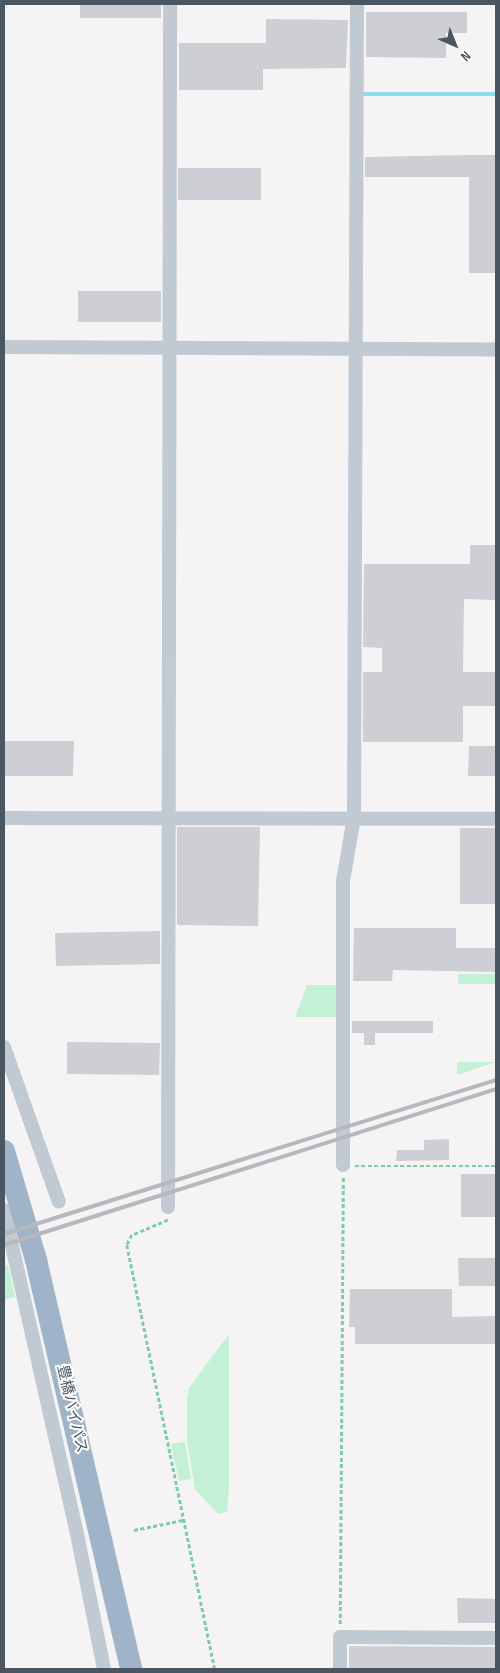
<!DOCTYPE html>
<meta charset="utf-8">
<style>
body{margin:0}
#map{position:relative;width:500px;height:1673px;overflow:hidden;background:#f5f3f3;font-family:"Sofia Sans Condensed","Noto Sans JP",sans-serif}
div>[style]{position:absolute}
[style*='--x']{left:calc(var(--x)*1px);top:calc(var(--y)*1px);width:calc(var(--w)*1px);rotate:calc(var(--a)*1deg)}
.green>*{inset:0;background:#c3f1d5}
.stream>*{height:4px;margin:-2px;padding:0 2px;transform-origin:2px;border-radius:2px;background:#90daee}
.building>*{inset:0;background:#cdcfd5}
.path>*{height:2.5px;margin-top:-1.25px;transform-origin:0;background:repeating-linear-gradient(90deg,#7ad0a6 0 4px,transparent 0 6.5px)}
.minor>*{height:14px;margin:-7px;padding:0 7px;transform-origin:7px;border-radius:7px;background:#c1cad2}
.trunk>*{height:22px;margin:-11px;padding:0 11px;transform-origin:11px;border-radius:11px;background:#9fb4c9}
.rail>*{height:4px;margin:-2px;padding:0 2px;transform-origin:2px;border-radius:2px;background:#b5b8bd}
span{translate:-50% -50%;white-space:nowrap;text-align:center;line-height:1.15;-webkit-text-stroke:4px #fff;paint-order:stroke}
.street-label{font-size:15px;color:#4a5661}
.frame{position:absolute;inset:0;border:5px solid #4a5661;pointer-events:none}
.north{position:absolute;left:430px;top:20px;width:50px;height:50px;-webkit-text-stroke:4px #fff;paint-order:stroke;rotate:136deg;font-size:14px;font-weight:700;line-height:20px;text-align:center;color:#4a5661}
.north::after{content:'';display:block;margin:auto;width:18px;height:22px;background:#4a5661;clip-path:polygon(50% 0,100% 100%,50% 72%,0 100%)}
</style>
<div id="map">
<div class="green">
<i style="clip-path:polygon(458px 974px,496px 974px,496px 984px,458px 984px)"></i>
<i style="clip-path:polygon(307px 985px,338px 985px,337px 1017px,295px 1017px)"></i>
<i style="clip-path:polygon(457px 1062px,496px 1062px,457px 1075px)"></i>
<i style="clip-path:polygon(8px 1265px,15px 1297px,4px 1300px,4px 1267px)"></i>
<i style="clip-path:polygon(229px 1334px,229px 1488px,227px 1512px,218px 1514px,195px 1489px,187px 1441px,187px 1398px,189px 1388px)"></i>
<i style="clip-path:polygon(185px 1442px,191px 1479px,179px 1481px,171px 1444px)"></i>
</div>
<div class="stream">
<i style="--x:364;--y:94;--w:132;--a:0"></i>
</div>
<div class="building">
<i style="clip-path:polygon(80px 4px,161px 4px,161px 18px,80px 18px)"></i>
<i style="clip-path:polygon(366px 12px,467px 12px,467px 33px,446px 33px,446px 58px,366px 57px)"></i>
<i style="clip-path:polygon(266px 19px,348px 20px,346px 68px,263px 69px,263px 90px,179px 90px,179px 43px,266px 43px)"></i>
<i style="clip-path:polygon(470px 155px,496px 155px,496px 273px,469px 273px,469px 177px,365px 177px,365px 157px)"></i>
<i style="clip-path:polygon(178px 168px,261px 168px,261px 200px,178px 200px)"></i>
<i style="clip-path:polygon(78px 291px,161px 291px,161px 322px,78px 322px)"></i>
<i style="clip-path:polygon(470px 545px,496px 545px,496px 600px,464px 599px,463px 672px,496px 672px,496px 706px,463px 706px,463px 742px,363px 742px,363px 672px,382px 672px,382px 648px,363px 647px,364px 564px,470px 564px)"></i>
<i style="clip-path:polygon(4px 741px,74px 741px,73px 776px,4px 776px)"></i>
<i style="clip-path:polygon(469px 746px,496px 746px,496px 776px,468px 776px)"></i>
<i style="clip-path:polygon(177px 827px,260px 827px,258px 926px,177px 925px)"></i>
<i style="clip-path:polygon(460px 828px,496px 828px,496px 904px,460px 904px)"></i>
<i style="clip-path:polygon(354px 928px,456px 928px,456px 948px,496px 948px,496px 972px,393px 970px,392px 981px,353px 981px)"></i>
<i style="clip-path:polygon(160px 931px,160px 964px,56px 966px,55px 933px)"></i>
<i style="clip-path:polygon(352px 1021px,433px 1021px,433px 1033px,375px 1033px,375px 1045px,364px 1045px,364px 1033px,352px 1033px)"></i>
<i style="clip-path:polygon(67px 1042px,160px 1043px,159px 1075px,67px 1074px)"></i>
<i style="clip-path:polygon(449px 1139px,449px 1160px,396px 1161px,397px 1150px,424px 1150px,424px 1140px)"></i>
<i style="clip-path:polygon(461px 1174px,496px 1174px,496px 1217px,461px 1217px)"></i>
<i style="clip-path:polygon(458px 1258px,496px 1258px,496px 1286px,459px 1286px)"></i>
<i style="clip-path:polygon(350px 1289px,452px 1289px,452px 1317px,496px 1316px,496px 1344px,355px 1344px,355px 1327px,349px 1327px)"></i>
<i style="clip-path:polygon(457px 1598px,496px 1599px,496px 1623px,458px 1623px)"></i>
<i style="clip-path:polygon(349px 1646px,496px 1647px,496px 1669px,349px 1669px)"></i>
</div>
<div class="path">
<i style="--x:355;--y:1166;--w:141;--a:0"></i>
<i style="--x:168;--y:1220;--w:39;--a:157"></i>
<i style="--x:132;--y:1235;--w:11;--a:117"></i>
<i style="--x:127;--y:1245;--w:433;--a:78.3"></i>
<i style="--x:134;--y:1530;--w:50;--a:-11.5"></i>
<i style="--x:340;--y:1624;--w:447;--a:-89.6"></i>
</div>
<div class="minor">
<i style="--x:4;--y:347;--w:492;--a:0.3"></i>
<i style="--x:4;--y:818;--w:492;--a:0.1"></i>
<i style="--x:4;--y:1047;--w:164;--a:70.5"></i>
<i style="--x:343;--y:1165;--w:284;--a:-90"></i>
<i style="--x:343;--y:881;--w:65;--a:-80.2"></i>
<i style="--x:354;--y:817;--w:813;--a:-89.79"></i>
<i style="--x:168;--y:1207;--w:1203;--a:-89.9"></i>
<i style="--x:4;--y:1210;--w:337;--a:77.3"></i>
<i style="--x:78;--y:1539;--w:133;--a:78.7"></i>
<i style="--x:340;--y:1669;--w:32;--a:-90"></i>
<i style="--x:340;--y:1637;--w:156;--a:0.4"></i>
</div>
<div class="trunk">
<i style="--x:4;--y:1151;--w:114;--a:73.6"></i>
<i style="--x:36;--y:1260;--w:420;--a:76.9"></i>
</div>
<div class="rail">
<i style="--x:4;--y:1234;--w:516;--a:-17.38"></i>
<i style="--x:4;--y:1245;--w:516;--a:-17.59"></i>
</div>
<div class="street-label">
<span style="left:72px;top:1409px;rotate:77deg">豊橋バイパス</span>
</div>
<div class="frame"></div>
<div class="north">N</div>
</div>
